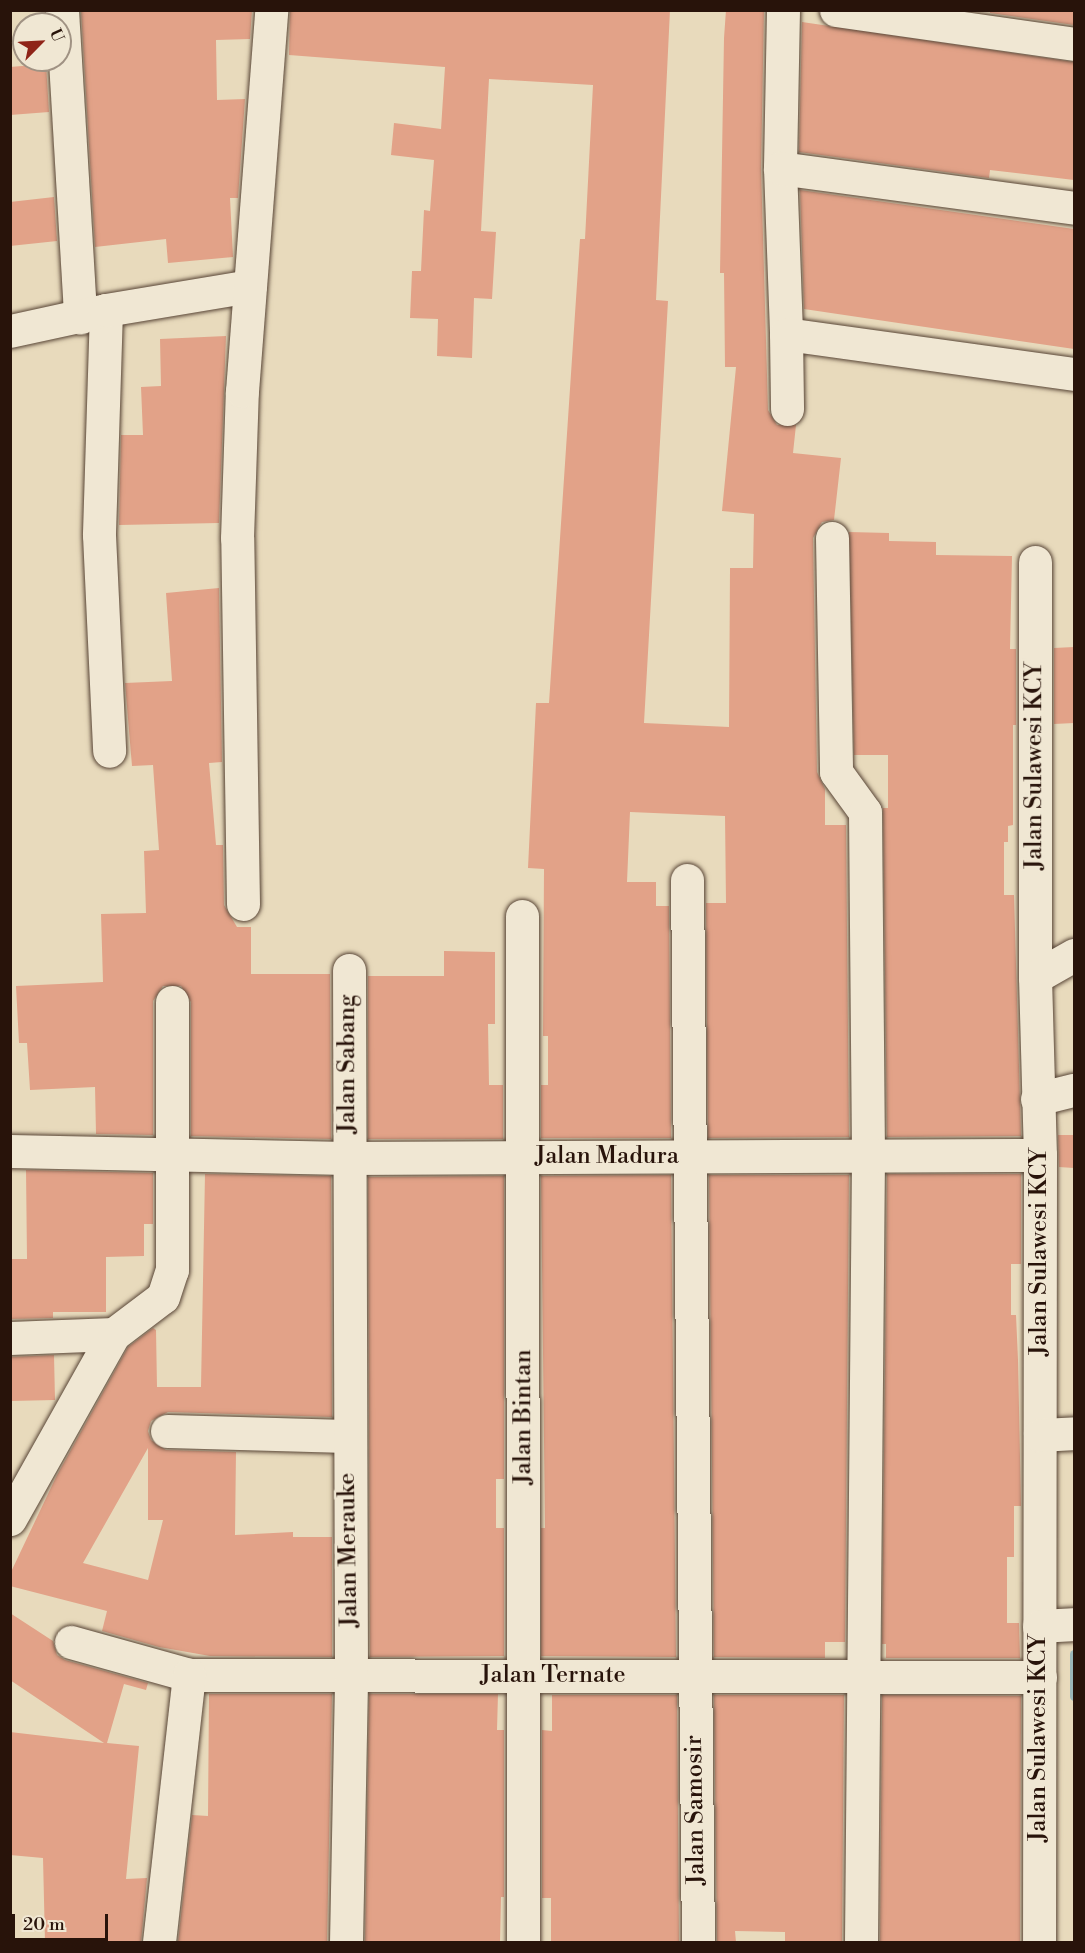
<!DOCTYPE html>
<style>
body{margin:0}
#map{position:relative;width:1085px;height:1953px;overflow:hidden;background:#e8dabc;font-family:"Libre Bodoni",serif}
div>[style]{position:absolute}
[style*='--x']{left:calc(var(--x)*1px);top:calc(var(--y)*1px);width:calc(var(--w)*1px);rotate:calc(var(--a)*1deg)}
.stream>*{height:9px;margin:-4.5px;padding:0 4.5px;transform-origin:4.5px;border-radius:4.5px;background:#9bb8ba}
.building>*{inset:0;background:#e2a288}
.roads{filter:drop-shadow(0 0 2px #584536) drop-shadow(0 0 2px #584536)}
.minor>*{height:33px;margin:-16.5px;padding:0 16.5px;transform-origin:16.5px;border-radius:16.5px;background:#f0e7d3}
span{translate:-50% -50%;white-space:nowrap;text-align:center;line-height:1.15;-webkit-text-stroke:4.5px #f0e7d3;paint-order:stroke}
.street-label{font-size:24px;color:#28130a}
.frame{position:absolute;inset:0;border:12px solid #28130a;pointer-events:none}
.north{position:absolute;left:12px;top:12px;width:60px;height:60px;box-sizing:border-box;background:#f0e7d3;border:2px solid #a09283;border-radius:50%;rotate:66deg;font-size:16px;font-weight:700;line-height:24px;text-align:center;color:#28130a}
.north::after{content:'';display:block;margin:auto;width:21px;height:27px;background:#8f2418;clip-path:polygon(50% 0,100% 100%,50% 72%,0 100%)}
.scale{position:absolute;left:12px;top:1914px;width:96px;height:27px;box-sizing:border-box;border:3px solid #28130a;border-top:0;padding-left:8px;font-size:18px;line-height:21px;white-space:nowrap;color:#28130a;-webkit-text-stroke:4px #f0e7d3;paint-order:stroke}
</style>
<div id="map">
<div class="stream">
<i style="--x:1074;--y:1654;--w:42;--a:90"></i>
</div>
<div class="building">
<i style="clip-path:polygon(81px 10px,252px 10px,250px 39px,216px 40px,217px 100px,245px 99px,238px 198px,230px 198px,233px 257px,168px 263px,166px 239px,95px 247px)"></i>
<i style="clip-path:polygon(290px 10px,670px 10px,656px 300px,668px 301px,644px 723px,729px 727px,730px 568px,753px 568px,754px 514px,722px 511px,736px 367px,725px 367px,724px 273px,720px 273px,724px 38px,726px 10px,764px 10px,761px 168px,768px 410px,777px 425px,796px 425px,793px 453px,841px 458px,834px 520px,822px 522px,813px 538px,817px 772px,825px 789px,825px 825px,846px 825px,849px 1137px,708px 1138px,706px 906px,706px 903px,726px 903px,725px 816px,630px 812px,627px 882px,656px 882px,656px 906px,669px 906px,671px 1138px,541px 1138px,541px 1085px,548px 1085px,548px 1036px,543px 1036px,544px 869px,528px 868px,536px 703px,549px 703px,580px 239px,585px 239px,593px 85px,489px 79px,481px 231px,496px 232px,492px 299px,474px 298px,472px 358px,437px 356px,438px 319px,410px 318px,412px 271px,421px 271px,424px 210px,430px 211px,434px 160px,391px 155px,394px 123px,441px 129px,445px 67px,289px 55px)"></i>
<i style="clip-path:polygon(990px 10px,1074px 10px,1074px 25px,990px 13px)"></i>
<i style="clip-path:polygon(802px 22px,1074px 62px,1074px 180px,990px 170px,989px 178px,799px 152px)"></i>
<i style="clip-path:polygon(46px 64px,49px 112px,10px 115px,10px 67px)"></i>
<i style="clip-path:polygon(800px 190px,1074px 229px,1074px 349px,804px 309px)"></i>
<i style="clip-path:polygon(54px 197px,57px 241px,10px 246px,10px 202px)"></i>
<i style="clip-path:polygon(226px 336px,219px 523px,119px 525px,121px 435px,143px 435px,141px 387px,161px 386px,160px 339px)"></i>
<i style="clip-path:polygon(849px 532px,889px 533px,889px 541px,936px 542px,936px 555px,1012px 556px,1010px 649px,1016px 649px,1016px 725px,1013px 725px,1013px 825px,1008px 826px,1008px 842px,1004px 842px,1004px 895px,1014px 895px,1021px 1136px,887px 1137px,883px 808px,888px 808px,888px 755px,854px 755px)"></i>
<i style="clip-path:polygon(219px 588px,222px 762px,209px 763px,216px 845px,223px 845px,224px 905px,237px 927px,251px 927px,251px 974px,330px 974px,331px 1139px,191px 1136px,191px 1002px,181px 986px,163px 986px,153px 1001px,153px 1135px,96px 1134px,95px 1087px,30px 1090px,27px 1043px,19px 1043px,16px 986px,103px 982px,101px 914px,146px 913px,144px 851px,159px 850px,153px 765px,132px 766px,125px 683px,172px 681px,166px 593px)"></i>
<i style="clip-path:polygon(1074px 647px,1074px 723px,1054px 724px,1054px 648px)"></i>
<i style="clip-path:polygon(444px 951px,495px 952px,495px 1024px,488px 1024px,489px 1085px,503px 1085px,503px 1139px,368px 1139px,368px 976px,444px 976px)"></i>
<i style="clip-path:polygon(1058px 1135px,1074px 1135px,1074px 1168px,1059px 1167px)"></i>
<i style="clip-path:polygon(26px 1170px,153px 1173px,153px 1224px,144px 1224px,144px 1256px,106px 1257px,106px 1312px,53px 1312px,53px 1318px,10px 1319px,10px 1259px,27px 1259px)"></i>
<i style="clip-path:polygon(evenodd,205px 1174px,331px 1176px,332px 1417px,168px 1412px,151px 1421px,148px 1431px,151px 1440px,166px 1450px,236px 1452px,235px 1535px,293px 1532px,293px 1537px,332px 1537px,332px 1657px,210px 1656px,159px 1647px,102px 1631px,107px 1611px,10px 1586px,10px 1574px,57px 1475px,128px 1347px,153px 1328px,156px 1330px,157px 1387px,201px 1387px,205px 1174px,148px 1448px,148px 1520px,163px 1520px,148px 1580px,83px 1563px,148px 1448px)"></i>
<i style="clip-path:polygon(887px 1174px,1021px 1174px,1021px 1264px,1011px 1264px,1011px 1315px,1016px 1315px,1018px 1360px,1021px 1506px,1014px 1506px,1014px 1557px,1007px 1557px,1007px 1623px,1019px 1623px,1020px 1658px,886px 1658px,886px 1644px,882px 1644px)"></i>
<i style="clip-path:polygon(671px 1175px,676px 1657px,541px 1656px,541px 1528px,545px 1528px,541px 1176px)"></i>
<i style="clip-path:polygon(709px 1175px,849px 1175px,845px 1642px,825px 1642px,825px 1658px,714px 1657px)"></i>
<i style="clip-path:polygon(504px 1176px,504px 1479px,496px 1479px,496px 1528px,504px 1528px,504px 1656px,370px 1657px,368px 1177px)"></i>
<i style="clip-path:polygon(54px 1355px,55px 1400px,10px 1401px,10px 1357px)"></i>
<i style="clip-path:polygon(10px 1613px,53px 1641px,57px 1655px,65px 1660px,148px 1683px,146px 1690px,124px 1684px,107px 1743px,139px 1746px,126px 1879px,147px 1878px,141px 1942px,45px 1942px,43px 1858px,10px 1855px,10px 1732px,104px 1743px,10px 1680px)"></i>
<i style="clip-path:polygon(209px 1694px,332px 1694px,327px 1942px,178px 1942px,192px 1815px,208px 1816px)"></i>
<i style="clip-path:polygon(369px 1694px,498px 1694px,497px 1730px,504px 1730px,504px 1897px,501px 1897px,500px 1942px,365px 1942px)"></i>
<i style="clip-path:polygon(552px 1695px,677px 1695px,679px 1942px,551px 1942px,551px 1898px,542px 1898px,542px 1730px,552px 1731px)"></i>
<i style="clip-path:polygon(714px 1695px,844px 1695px,842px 1942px,785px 1942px,785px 1932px,735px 1931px,736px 1942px,717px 1942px)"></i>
<i style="clip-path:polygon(882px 1695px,1021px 1696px,1020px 1942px,880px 1942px)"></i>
</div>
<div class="roads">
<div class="minor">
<i style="--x:62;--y:10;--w:308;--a:86.6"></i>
<i style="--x:783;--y:10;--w:158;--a:91.1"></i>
<i style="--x:780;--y:168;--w:166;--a:87.9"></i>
<i style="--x:786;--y:334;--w:291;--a:7.9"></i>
<i style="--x:836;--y:10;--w:240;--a:8.1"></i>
<i style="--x:780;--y:168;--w:297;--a:7.7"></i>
<i style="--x:106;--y:310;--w:225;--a:91.8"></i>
<i style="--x:99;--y:535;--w:216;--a:87.3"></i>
<i style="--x:10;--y:331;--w:98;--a:-12.3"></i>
<i style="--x:106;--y:310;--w:146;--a:-9.5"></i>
<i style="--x:786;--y:334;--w:75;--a:89.2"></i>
<i style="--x:832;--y:538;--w:234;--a:89"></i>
<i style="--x:836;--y:772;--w:49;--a:54.1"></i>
<i style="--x:865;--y:812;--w:344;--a:89.5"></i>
<i style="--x:868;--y:1156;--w:786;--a:90.51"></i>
<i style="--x:1035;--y:562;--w:415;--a:90"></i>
<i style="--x:1035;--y:977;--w:178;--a:88.4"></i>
<i style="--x:1040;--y:1155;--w:787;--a:90.07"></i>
<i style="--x:687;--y:880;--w:1062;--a:89.41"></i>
<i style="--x:243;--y:904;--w:366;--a:-90.9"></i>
<i style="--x:237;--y:538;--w:147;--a:-88.1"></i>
<i style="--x:242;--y:391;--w:382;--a:-85.6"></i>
<i style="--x:522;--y:916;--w:1026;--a:89.94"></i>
<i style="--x:1035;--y:977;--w:45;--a:-29.4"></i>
<i style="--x:1037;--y:1099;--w:38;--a:-14"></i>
<i style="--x:10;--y:1151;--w:337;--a:1.2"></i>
<i style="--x:347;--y:1158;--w:693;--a:-0.25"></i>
<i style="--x:10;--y:1338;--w:104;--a:-2.2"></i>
<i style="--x:167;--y:1431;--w:181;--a:1.6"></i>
<i style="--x:1040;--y:1435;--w:34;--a:-3"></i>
<i style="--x:10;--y:1519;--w:212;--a:-60.7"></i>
<i style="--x:114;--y:1334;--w:61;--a:-37.1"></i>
<i style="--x:163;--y:1297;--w:28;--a:-72"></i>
<i style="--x:172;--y:1270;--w:268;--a:-90"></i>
<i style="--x:1039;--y:1626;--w:35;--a:-3"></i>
<i style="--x:71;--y:1642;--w:123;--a:15.6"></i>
<i style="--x:189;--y:1675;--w:851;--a:0.13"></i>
<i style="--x:159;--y:1942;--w:269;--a:-83.6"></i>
<i style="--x:346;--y:1942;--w:267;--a:-88.9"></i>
<i style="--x:351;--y:1675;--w:705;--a:-90.16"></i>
</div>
</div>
<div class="street-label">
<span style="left:1035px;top:766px;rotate:-90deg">Jalan Sulawesi KCY</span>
<span style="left:348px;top:1064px;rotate:-90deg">Jalan Sabang</span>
<span style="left:607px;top:1157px">Jalan Madura</span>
<span style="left:1040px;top:1252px;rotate:-90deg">Jalan Sulawesi KCY</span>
<span style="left:524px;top:1417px;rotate:-90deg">Jalan Bintan</span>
<span style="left:349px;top:1550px;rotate:-91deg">Jalan Merauke</span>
<span style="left:553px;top:1676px">Jalan Ternate</span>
<span style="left:1039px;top:1738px;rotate:-90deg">Jalan Sulawesi KCY</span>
<span style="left:696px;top:1810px;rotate:-91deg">Jalan Samosir</span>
</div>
<div class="frame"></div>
<div class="north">U</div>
<div class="scale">20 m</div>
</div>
